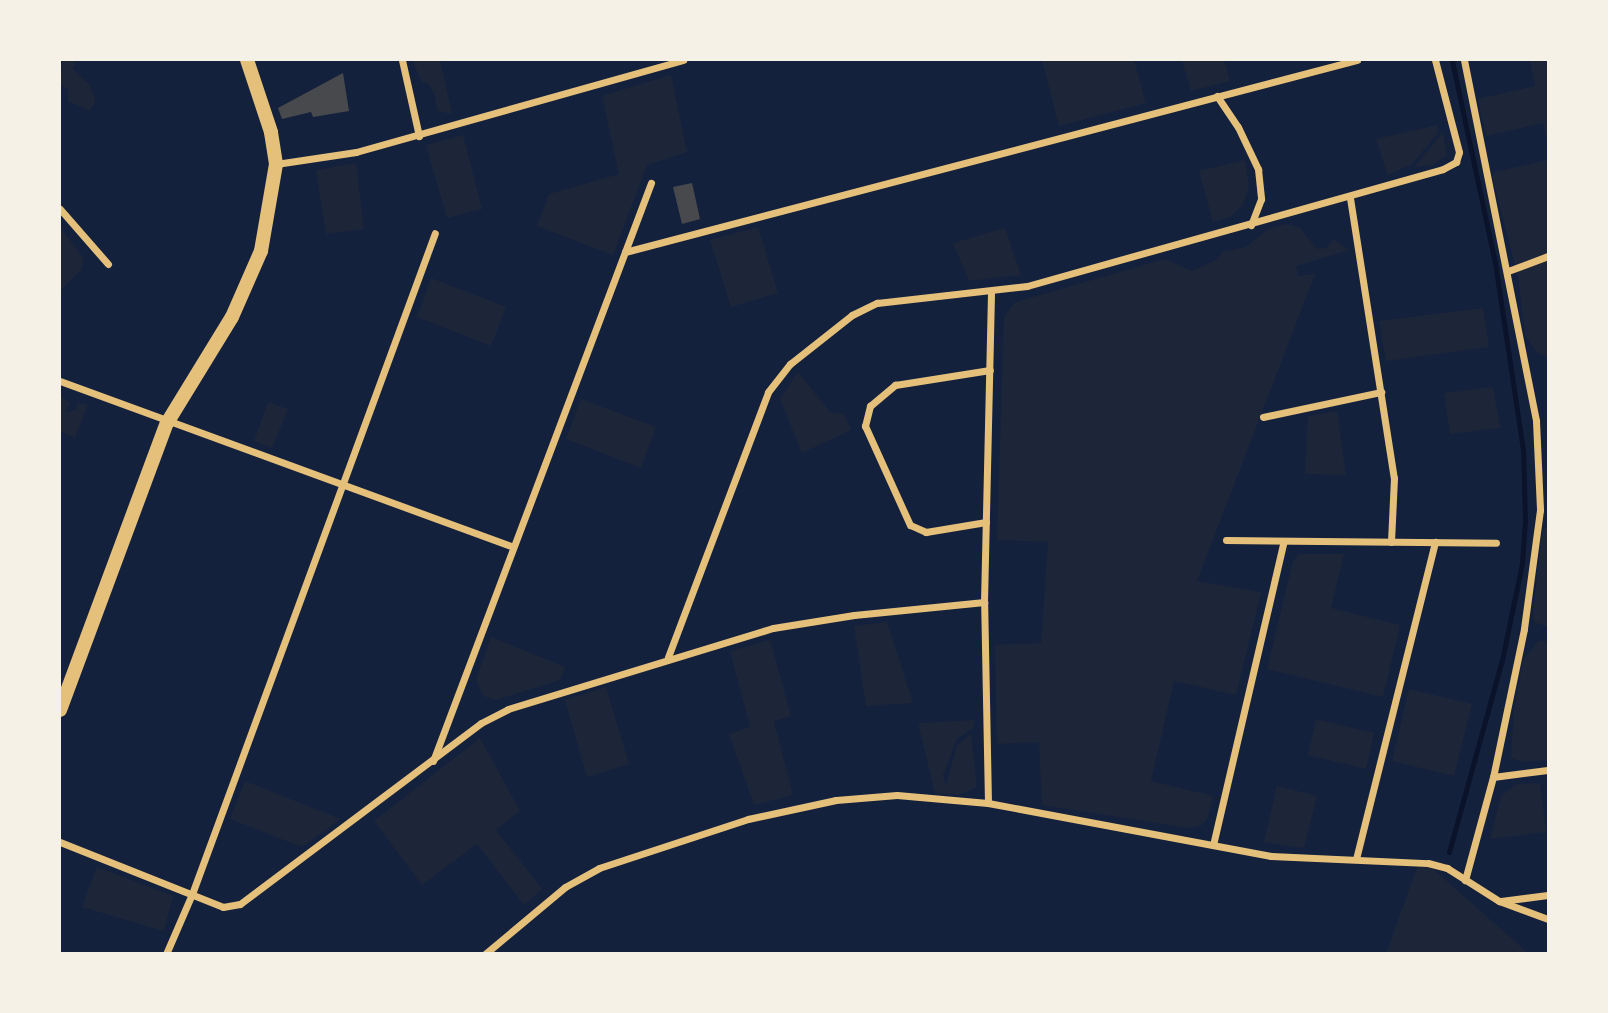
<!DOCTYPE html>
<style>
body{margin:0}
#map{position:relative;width:1608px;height:1013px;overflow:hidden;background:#14213d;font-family:Helvetica,sans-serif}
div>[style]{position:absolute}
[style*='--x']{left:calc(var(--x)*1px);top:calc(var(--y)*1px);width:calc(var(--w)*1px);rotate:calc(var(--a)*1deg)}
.green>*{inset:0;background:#1d2539}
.stream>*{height:5px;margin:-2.5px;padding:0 2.5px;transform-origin:2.5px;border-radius:2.5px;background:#0b132b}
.building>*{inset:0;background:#48494c}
.minor>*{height:7px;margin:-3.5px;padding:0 3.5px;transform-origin:3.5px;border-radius:3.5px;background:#e5c07b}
.secondary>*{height:14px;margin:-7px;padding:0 7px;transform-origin:7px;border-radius:7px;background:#e5c07b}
span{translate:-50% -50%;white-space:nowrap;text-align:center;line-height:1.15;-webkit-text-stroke:5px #f6f1e7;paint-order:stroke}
.frame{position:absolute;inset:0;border:61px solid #f6f1e7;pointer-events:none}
</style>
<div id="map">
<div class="green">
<i style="clip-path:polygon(62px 60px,76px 60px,73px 69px,90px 85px,96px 102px,89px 111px,68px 101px,68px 90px,60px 84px)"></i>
<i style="clip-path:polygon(412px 60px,440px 60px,452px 114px,437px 111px,435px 96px,429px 84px,422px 82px)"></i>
<i style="clip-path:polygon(1042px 60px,1134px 60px,1146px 103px,1059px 126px)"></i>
<i style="clip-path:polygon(1182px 60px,1224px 60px,1230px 81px,1191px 91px)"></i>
<i style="clip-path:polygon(1530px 60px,1548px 60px,1548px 146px,1543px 123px,1486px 136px,1478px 99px,1535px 86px)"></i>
<i style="clip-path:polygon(671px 75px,687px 152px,647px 165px,613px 255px,537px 226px,549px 194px,619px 174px,602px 96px)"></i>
<i style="clip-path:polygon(1438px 125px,1437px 134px,1412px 164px,1388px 175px,1376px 139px)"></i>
<i style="clip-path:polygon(1443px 132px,1447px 155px,1433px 165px,1414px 167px)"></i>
<i style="clip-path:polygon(463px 135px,482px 209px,447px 218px,426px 145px)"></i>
<i style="clip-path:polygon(1245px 160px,1249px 186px,1243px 205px,1230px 217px,1213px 222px,1199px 171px)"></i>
<i style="clip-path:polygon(1548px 160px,1548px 357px,1536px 352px,1525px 335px,1518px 276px,1492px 177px,1495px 172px)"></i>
<i style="clip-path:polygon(356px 163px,364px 229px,326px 234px,316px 170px)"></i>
<i style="clip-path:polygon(1286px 224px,1300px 228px,1317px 249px,1326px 248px,1333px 239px,1349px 250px,1296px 266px,1298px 276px,1315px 274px,1197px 581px,1261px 592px,1236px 695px,1174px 681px,1151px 781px,1213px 796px,1208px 817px,1202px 825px,1188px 828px,1042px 805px,1039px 742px,997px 744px,995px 645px,1041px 643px,1048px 542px,997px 540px,1004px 317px,1014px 303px,1023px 300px,1165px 259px,1192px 271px,1218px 259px,1222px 252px,1246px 247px,1268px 229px)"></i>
<i style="clip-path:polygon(60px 227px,83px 257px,82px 269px,60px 291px)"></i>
<i style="clip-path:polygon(758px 227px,778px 293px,731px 307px,710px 240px)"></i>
<i style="clip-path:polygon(1005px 228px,1021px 275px,969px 281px,953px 243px)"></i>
<i style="clip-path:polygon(431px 278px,506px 307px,491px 346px,417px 317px)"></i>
<i style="clip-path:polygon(1483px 308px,1489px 347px,1386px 361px,1379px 321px)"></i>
<i style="clip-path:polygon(798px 372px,830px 412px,844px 414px,851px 430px,802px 453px,780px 399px)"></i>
<i style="clip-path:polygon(1493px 387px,1500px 428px,1450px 434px,1444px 393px)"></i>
<i style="clip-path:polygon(60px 396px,70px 403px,66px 413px,77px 409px,77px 403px,88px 404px,75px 438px,60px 431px)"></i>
<i style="clip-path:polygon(581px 399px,656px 427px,641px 468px,566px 439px)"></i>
<i style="clip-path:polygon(268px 402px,288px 409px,272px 448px,254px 441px)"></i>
<i style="clip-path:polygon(1337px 411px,1346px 475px,1305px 474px,1308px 416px)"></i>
<i style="clip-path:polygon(1548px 524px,1548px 627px,1534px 622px,1533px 612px,1542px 533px)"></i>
<i style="clip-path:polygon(1299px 554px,1344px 554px,1331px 608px,1400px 625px,1383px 697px,1267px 669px,1293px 561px)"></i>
<i style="clip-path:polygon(887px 622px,913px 703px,866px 706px,854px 626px)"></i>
<i style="clip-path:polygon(491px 637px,565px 667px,560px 680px,496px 700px,483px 696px,476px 680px)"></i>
<i style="clip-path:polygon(770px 640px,791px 716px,774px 721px,793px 795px,754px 805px,729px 734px,750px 727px,730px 651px)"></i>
<i style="clip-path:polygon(1538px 641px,1548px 641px,1548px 760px,1522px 762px,1511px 758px,1514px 710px,1523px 660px)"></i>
<i style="clip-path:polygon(606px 687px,629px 764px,587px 777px,565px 700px)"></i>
<i style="clip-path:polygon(1409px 689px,1472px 704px,1454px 776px,1392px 761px)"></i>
<i style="clip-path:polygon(1316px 719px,1374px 733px,1366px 769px,1308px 755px)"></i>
<i style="clip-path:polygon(975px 720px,973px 728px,957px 739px,943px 775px,946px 786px,957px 745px,971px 734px,977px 787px,959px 795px,935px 793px,918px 723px)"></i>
<i style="clip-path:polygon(480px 738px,520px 811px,496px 830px,542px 889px,524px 905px,477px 844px,422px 885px,374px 821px)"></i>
<i style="clip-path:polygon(245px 781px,318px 810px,341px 819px,302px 847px,230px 819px)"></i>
<i style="clip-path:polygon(1540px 783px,1546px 832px,1490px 839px,1501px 796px,1517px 784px)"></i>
<i style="clip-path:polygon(1277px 786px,1317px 796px,1304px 848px,1264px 842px)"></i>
<i style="clip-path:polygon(1418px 865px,1432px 868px,1528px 953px,1386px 954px)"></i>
<i style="clip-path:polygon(97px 867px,173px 896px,164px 931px,82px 907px)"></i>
</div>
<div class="stream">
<i style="--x:1449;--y:852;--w:199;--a:-74.6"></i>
<i style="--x:1502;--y:660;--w:99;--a:-78.3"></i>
<i style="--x:1522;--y:563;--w:43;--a:-86"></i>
<i style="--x:1525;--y:520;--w:70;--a:-91.6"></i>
<i style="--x:1523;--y:450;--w:189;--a:-98.5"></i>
<i style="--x:1495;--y:263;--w:208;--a:-102"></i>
</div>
<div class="building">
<i style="clip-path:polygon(343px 73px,349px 111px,313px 117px,311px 112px,282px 119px,278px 108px)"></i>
<i style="clip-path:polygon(692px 183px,700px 219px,682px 224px,673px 187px)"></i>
</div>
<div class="minor">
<i style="--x:402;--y:60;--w:78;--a:77.4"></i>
<i style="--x:1464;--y:60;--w:368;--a:78.7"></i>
<i style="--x:1536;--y:421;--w:89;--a:87.4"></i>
<i style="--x:1540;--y:510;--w:120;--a:97.7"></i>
<i style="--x:1524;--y:629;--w:151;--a:101.8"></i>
<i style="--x:1493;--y:777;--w:107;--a:105.2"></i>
<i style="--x:1217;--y:96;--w:37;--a:56"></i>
<i style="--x:1238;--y:127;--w:47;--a:64.5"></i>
<i style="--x:1258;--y:169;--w:30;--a:84"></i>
<i style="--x:1261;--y:199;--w:28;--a:111"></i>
<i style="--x:276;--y:164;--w:81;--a:-8.5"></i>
<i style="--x:356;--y:152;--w:340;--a:-15.7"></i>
<i style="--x:1350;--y:198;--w:283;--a:81.1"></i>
<i style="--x:1394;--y:478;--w:64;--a:92.7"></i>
<i style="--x:60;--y:209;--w:73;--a:48.9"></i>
<i style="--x:625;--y:252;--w:757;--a:-14.7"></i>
<i style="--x:1508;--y:271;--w:43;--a:-20.6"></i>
<i style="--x:60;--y:381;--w:481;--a:20.1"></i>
<i style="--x:1263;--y:417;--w:121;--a:-12"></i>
<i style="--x:986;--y:522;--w:61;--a:170.5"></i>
<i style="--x:926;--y:532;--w:17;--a:-156"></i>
<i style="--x:910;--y:525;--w:109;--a:-114.4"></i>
<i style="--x:865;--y:426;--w:21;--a:-76"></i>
<i style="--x:870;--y:406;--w:33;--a:-40"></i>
<i style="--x:895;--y:385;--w:96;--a:-9"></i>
<i style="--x:1226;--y:540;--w:270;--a:0.6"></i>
<i style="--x:668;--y:657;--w:283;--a:-69.3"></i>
<i style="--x:768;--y:392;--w:36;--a:-52"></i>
<i style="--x:790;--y:364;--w:79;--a:-38.3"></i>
<i style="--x:852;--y:315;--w:28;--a:-26"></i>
<i style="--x:877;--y:303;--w:151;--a:-6.5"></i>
<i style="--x:1027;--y:286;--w:432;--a:-15.7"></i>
<i style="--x:1443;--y:169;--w:15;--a:-28"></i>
<i style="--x:1456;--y:162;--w:10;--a:-73"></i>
<i style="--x:1459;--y:152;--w:95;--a:-104.6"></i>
<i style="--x:433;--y:761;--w:618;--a:-69.34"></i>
<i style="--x:1493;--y:777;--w:55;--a:-7.3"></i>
<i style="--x:988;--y:803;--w:201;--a:-91.1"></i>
<i style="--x:984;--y:602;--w:309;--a:-88.7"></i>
<i style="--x:60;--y:842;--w:175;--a:21.7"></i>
<i style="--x:223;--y:907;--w:17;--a:-10"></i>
<i style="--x:240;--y:904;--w:301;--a:-36.9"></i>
<i style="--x:481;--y:723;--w:30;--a:-27"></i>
<i style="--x:508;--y:709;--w:277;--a:-17"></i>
<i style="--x:773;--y:628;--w:82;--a:-9.1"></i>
<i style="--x:854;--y:615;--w:131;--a:-5.7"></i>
<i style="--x:1213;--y:845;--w:312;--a:-76.9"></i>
<i style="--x:1356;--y:859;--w:327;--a:-76"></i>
<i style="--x:1501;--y:901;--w:47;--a:-7.3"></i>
<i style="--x:166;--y:954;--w:65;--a:-66.6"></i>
<i style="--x:192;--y:894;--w:704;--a:-69.82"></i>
<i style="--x:485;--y:954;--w:104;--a:-39.9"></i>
<i style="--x:565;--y:887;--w:39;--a:-29"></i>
<i style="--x:599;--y:868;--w:157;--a:-18.2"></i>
<i style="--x:748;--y:819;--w:90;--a:-12.2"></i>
<i style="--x:836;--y:800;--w:61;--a:-4.7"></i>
<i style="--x:897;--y:795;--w:91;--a:5"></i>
<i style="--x:988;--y:803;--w:288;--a:10.6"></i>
<i style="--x:1271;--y:856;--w:157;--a:2.6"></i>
<i style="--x:1428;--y:863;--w:20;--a:15"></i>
<i style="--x:1447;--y:868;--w:62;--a:32.4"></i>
<i style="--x:1499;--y:901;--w:52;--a:20.2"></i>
</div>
<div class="secondary">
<i style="--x:60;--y:710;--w:306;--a:-69.6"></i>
<i style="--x:167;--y:423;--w:124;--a:-58.5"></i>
<i style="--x:232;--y:317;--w:72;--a:-66.3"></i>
<i style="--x:261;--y:251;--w:88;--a:-80.2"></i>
<i style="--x:276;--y:164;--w:32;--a:-99"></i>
<i style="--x:271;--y:132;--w:76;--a:-108.4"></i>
</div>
<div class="frame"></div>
</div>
